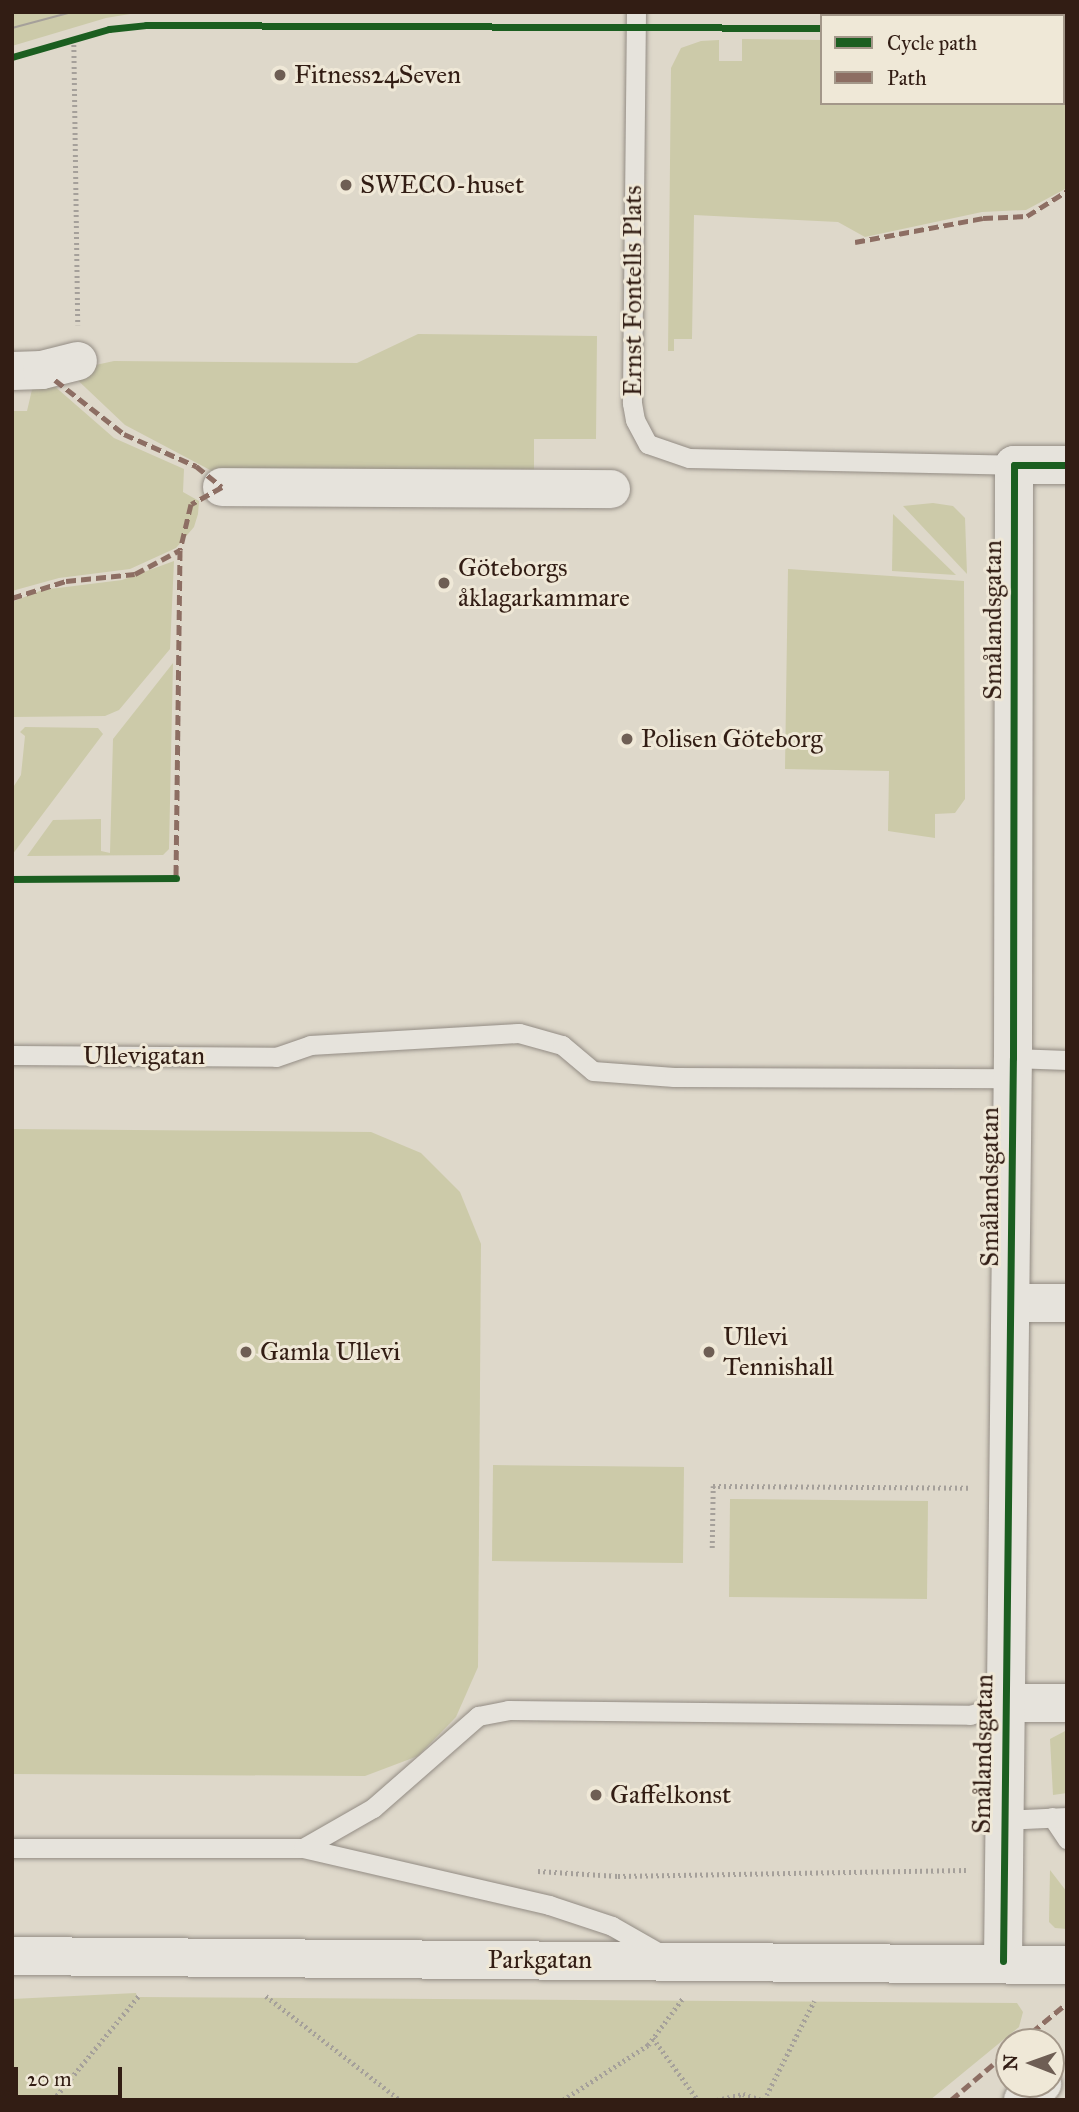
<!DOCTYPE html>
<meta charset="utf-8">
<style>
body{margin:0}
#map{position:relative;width:1079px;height:2112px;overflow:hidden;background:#ded8ca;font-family:"IM FELL Great Primer",serif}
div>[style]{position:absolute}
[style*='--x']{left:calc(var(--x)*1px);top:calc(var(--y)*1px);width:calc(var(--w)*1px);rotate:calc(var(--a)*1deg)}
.green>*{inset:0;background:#cccaa9}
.path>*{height:4.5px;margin-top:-2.25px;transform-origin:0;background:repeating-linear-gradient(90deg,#a5a09a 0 2px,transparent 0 5.5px)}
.roads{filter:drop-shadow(0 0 2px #938c84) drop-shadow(0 0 2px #938c84)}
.service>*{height:19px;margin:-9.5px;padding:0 9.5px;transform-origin:9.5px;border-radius:9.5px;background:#e6e3dc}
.minor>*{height:38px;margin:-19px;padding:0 19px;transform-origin:19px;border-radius:19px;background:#e6e3dc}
.secondary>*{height:38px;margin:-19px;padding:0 19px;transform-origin:19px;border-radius:19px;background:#e6e3dc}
.tram>*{height:2px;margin:-1px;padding:0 1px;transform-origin:1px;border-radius:1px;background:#a5a09a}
.quiet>*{height:5px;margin-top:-2.5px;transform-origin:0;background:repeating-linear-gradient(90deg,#8d6e63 0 10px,transparent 0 15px)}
.cycleway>*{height:7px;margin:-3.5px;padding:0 3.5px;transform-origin:3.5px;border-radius:3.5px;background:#1b5e20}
.dots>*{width:19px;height:19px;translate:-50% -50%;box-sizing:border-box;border:4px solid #efe8d7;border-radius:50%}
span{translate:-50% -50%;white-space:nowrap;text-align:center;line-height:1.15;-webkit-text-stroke:6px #efe8d7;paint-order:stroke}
.poi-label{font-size:26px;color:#321d14}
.left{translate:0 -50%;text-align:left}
.street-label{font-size:26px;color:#321d14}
.frame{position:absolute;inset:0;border:14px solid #321d14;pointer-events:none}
.legend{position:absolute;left:820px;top:14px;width:245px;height:91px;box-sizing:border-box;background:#efe8d7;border:2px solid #a39789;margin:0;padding:9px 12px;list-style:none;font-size:21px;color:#321d14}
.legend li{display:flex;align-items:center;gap:14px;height:35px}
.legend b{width:35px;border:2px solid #a39789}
.north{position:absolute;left:995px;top:2028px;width:70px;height:70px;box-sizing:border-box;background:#efe8d7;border:2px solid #a39789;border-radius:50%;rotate:271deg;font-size:19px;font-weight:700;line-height:28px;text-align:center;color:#321d14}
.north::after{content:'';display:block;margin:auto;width:24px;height:32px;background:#6e5e54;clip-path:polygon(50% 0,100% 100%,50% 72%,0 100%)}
.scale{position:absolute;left:14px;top:2067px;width:108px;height:32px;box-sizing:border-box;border:4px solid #321d14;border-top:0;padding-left:9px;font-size:21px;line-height:24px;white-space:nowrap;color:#321d14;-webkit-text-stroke:5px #efe8d7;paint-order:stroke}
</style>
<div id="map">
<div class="green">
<i style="clip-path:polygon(12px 12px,142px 12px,106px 18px,12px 46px)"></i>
<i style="clip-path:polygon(742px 39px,822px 40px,822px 103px,1063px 103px,1063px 41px,1067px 42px,1067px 188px,1026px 210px,982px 212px,865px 237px,838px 222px,694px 215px,692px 339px,674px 339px,674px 351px,668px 351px,671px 68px,681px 48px,701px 41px,719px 40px,719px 61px,742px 61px)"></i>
<i style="clip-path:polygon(418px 334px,597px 336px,596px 439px,534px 439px,534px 484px,229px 480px,125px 425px,68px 371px,114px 361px,357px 363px)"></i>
<i style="clip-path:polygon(34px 381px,52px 384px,114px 438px,184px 469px,183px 492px,199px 501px,198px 514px,194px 527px,176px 548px,130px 569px,59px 578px,12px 591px,12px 411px,27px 411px)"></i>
<i style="clip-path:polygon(933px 503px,953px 506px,965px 518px,967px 574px,903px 506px)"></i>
<i style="clip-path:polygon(893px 514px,956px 575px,892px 571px)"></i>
<i style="clip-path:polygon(174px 561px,170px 649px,119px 710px,105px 716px,12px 717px,12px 602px,42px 590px,122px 580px)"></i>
<i style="clip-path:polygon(788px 569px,964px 581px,965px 799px,955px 813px,935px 814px,935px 838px,888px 831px,889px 771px,785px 769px)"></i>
<i style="clip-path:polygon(173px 663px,169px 849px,163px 855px,27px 856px,53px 820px,101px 819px,101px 851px,110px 853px,113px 739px)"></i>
<i style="clip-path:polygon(25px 727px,98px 728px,103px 734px,12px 855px,12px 789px,21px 775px,25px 736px,20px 732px)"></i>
<i style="clip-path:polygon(12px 1129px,371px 1132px,421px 1153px,460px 1192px,481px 1244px,478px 1667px,456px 1717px,418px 1756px,365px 1776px,12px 1774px)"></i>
<i style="clip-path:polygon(493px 1465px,684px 1467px,683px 1563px,492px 1561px)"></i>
<i style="clip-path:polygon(730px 1499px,928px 1501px,927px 1599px,729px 1597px)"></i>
<i style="clip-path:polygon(1067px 1730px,1067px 1793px,1053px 1795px,1050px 1739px)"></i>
<i style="clip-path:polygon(1050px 1870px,1067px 1892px,1067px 1929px,1055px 1928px,1049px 1922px)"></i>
<i style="clip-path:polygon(136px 1993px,137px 1997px,1017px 2003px,1023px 2012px,1019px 2027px,930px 2100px,12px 2100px,12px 1999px)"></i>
</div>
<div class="path">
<i style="--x:74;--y:39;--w:286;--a:89.2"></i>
<i style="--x:712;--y:1548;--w:62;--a:-89.1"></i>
<i style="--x:713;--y:1486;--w:258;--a:0.4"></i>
<i style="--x:538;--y:1871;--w:80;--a:3.6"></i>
<i style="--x:618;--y:1876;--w:348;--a:-1"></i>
<i style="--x:266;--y:1996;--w:170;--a:37.8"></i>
<i style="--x:653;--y:2038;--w:77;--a:54"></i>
<i style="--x:53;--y:2100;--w:137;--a:-50.6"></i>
<i style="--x:563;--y:2100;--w:101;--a:-32.9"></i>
<i style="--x:648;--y:2045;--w:59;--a:-53.3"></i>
<i style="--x:717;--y:2100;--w:27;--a:-13"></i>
<i style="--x:743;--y:2094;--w:20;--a:18"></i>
<i style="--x:764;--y:2100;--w:111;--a:-63.2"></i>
</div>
<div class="roads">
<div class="service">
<i style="--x:636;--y:12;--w:391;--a:90.6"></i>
<i style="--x:632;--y:403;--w:17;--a:80"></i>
<i style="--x:635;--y:420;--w:27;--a:62"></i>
<i style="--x:648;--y:444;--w:43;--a:18.9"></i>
<i style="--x:689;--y:458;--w:325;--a:1.2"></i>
<i style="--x:12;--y:1055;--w:264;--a:0.4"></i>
<i style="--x:276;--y:1057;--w:36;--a:-19"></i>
<i style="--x:310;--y:1045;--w:209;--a:-3.3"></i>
<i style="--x:519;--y:1033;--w:45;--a:15.6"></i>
<i style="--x:562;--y:1045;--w:40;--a:40"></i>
<i style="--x:593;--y:1071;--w:81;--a:4.2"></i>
<i style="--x:674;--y:1077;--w:338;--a:0.2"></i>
<i style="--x:1013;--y:1058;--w:54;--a:2.1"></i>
<i style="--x:1052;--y:1817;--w:27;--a:56"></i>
<i style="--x:1002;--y:1820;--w:65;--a:-2.6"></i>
<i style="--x:12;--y:1848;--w:291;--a:0"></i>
<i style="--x:303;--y:1848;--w:81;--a:-29.7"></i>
<i style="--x:373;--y:1808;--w:140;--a:-41.2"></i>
<i style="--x:478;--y:1716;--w:31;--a:-11"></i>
<i style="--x:508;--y:1710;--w:462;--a:0.6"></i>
<i style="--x:970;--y:1715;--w:38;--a:-18"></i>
<i style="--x:303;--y:1848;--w:253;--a:13"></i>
<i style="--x:549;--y:1905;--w:66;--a:18.4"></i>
<i style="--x:612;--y:1926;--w:59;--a:29.6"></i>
</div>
<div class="minor">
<i style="--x:12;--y:371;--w:30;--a:-2"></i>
<i style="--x:42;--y:370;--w:37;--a:-14"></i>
<i style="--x:222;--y:487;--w:389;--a:0.3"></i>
<i style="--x:1011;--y:1303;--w:56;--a:0"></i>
<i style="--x:1006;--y:1703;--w:61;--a:0"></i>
<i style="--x:1003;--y:1961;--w:903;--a:-89.37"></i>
<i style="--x:1013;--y:1058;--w:593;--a:-89.9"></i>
<i style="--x:1014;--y:465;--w:53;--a:0"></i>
<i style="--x:1023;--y:2100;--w:25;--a:-40"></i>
</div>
<div class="secondary">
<i style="--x:12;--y:1956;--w:1055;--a:0.49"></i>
</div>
</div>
<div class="tram">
<i style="--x:12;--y:28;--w:62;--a:-14.9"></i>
</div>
<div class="quiet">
<i style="--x:1063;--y:28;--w:4;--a:0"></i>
<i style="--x:855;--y:242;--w:130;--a:-10.6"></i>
<i style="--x:983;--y:218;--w:44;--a:-2.6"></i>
<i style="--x:1027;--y:216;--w:47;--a:-32"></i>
<i style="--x:55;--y:380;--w:88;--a:38"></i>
<i style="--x:124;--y:434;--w:79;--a:24"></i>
<i style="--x:196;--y:466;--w:33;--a:39"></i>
<i style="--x:222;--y:487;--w:35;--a:151"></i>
<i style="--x:191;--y:504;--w:47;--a:103.4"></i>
<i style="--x:180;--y:550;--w:328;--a:90.7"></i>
<i style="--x:176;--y:878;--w:5;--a:180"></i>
<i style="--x:12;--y:598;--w:57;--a:-17.5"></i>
<i style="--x:66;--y:581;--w:69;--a:-5.8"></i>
<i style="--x:135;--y:574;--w:51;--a:-28.1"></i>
<i style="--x:1020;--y:2042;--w:60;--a:-39.6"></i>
<i style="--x:951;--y:2100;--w:76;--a:-40.2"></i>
</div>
<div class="cycleway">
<i style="--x:12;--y:57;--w:101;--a:-16.1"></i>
<i style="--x:109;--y:29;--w:37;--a:-6"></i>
<i style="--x:146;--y:25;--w:676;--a:0.25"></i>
<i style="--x:12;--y:879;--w:164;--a:-0.3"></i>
<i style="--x:1003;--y:1961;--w:903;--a:-89.37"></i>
<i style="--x:1013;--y:1058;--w:593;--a:-89.9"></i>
<i style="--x:1014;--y:465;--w:53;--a:0"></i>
</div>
<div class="dots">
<i style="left:280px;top:75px;background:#6e5e54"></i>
<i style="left:346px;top:185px;background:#6e5e54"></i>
<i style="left:444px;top:583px;background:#6e5e54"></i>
<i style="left:627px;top:739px;background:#6e5e54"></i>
<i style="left:246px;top:1352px;background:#6e5e54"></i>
<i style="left:709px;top:1352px;background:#6e5e54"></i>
<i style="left:596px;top:1795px;background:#6e5e54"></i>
</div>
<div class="poi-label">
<span class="left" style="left:294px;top:75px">Fitness24Seven</span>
<span class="left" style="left:360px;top:185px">SWECO-huset</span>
<span class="left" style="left:458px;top:583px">Göteborgs<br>åklagarkammare</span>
<span class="left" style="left:641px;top:739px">Polisen Göteborg</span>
<span class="left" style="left:723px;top:1352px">Ullevi<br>Tennishall</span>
<span class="left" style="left:260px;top:1352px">Gamla Ullevi</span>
<span class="left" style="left:610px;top:1795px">Gaffelkonst</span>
</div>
<div class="street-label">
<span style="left:633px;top:291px;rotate:-90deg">Ernst Fontells Plats</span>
<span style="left:993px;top:620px;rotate:-90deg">Smålandsgatan</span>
<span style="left:144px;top:1056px">Ullevigatan</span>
<span style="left:990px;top:1187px;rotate:-90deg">Smålandsgatan</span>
<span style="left:983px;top:1754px;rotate:-89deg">Smålandsgatan</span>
<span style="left:540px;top:1960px">Parkgatan</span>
</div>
<div class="frame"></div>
<ul class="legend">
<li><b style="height:9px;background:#1b5e20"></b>Cycle path</li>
<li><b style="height:9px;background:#8d6e63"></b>Path</li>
</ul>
<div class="north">N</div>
<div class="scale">20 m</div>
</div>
